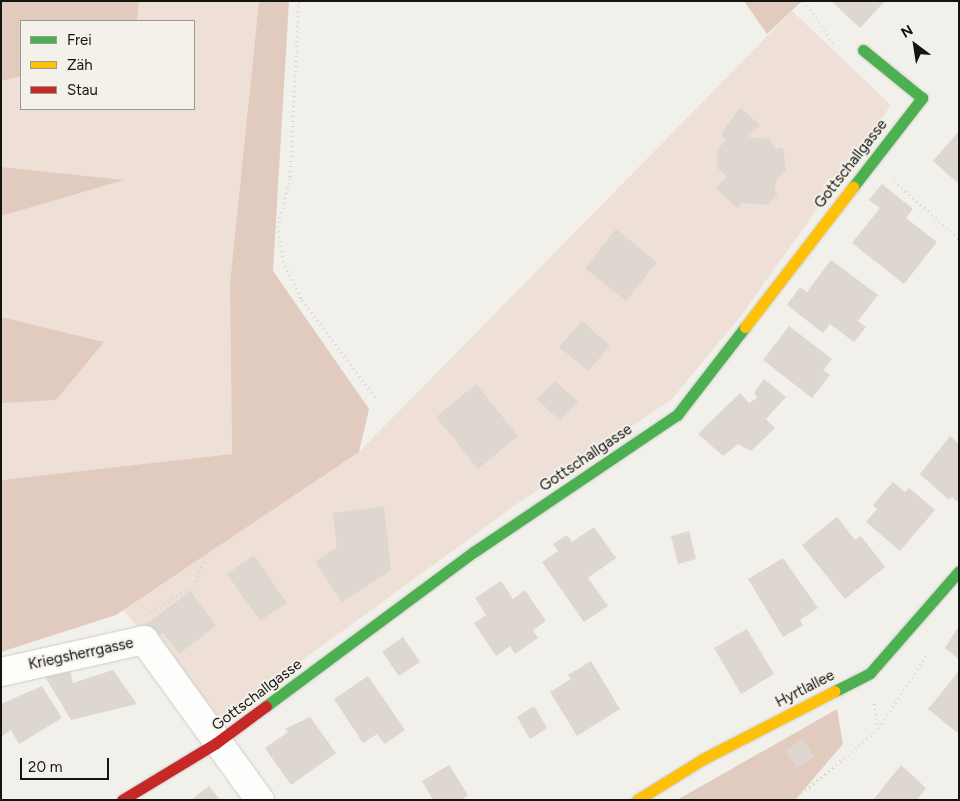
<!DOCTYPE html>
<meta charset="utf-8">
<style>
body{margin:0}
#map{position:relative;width:960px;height:801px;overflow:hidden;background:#f1f0eb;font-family:Figtree,sans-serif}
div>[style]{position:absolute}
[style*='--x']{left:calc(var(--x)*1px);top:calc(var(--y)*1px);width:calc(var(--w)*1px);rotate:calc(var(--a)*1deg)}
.green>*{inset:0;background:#efe0d7}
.forest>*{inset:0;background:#e1cbbe}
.building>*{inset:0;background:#ddd7cf}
.path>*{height:3px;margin-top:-1.5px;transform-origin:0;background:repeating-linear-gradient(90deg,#d5d5d4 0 1px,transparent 0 5px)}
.roads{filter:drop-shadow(0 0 1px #ccccc8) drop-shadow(0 0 1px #ccccc8)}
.street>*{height:28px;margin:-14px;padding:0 14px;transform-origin:14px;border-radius:14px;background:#fdfdfc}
.fast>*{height:11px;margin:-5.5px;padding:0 5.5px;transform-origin:5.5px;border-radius:5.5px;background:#4caf50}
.slow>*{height:11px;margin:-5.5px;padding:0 5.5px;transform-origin:5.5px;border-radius:5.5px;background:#ffc107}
.jam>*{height:11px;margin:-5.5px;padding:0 5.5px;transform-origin:5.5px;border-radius:5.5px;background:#c62828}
span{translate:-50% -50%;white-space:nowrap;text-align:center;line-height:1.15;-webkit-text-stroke:4px #f3f1e9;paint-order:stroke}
.street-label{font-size:15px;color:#141411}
.frame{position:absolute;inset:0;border:2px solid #141411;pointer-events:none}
.legend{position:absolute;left:20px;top:20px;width:175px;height:90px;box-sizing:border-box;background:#f3f1e9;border:1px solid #9a9993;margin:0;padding:6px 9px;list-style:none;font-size:15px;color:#141411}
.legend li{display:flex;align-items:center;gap:10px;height:25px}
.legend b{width:25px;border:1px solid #9a9993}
.north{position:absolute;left:890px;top:20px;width:50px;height:50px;-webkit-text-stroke:4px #f3f1e9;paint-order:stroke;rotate:329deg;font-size:14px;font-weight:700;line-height:20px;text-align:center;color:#141411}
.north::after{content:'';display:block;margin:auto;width:18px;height:22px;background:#141411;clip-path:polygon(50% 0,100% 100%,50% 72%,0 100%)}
.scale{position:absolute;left:20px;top:758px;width:89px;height:22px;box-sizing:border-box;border:2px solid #141411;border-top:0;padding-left:6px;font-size:15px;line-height:18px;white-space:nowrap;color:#141411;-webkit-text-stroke:4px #f3f1e9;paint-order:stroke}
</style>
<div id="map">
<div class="green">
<i style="clip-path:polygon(139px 1px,259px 1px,230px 283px,232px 454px,1px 480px,1px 81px,21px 76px,21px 109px,194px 109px,194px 21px,137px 21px)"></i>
<i style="clip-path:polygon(792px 11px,891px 105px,743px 313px,672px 399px,517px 504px,219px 721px,123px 610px,359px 452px)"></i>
</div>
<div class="forest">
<i style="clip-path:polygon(1px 1px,139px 1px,137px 21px,21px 21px,21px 76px,1px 81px)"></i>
<i style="clip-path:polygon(259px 1px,289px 1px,273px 271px,369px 409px,359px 452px,116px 615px,1px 652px,1px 480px,232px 454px,230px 283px)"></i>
<i style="clip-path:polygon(744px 1px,802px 1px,767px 34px)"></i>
<i style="clip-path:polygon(1px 167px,124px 180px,1px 216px)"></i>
<i style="clip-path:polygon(1px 317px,104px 342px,56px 400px,1px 403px)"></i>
<i style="clip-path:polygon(837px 709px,843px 744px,795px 800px,677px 800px)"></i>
</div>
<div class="building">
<i style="clip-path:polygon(831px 1px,885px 1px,860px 28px)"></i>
<i style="clip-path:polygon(740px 107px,760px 125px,748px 137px,769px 139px,776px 149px,783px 148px,786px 170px,777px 179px,774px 191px,778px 194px,768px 205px,742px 203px,737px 208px,716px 188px,727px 176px,717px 168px,717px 150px,726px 140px,721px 134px)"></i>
<i style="clip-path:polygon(959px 131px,959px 184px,933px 161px)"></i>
<i style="clip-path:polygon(882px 184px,913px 209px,906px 218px,937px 242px,904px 284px,852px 243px,880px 208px,869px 200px)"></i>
<i style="clip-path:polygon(616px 229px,657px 262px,626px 301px,585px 268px)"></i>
<i style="clip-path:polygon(831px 260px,878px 295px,858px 321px,866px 327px,854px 342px,830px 324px,823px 333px,787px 305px,800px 287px,807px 292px)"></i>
<i style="clip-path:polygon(582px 321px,610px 346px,588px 371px,559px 347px)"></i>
<i style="clip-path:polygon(789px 326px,832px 359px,823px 370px,830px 375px,812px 398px,763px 360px)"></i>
<i style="clip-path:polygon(764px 379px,786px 397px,766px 419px,775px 428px,751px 451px,738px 444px,723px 456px,698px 434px,740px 393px,749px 403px,757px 398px,754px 392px)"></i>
<i style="clip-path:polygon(555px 381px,578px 402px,560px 421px,537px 399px)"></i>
<i style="clip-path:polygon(476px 384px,518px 436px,478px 469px,436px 417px)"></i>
<i style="clip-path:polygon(950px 436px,959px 444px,959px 503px,952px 497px,949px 500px,920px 474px)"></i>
<i style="clip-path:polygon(893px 482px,905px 492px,909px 488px,935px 510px,900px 551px,866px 522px,877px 509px,873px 505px)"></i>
<i style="clip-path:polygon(384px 506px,391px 570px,342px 602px,315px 562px,337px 547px,333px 513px)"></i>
<i style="clip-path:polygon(837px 517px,855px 540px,861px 536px,885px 567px,845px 599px,802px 545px)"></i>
<i style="clip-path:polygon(594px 527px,616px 558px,588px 578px,608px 606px,584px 622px,542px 562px,558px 551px,553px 544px,567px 535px,572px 542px)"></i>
<i style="clip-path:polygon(689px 531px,696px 559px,678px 564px,671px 536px)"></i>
<i style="clip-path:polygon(254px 555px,287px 603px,260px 621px,227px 574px)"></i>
<i style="clip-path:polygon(783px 558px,818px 608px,800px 620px,803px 625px,783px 637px,748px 579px)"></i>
<i style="clip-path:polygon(501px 581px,513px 599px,525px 590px,546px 621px,533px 630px,538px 638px,515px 654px,510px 646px,496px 656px,474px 623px,486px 615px,475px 598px)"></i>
<i style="clip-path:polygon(191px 591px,216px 626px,179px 654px,163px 633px,155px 639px,145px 625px)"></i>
<i style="clip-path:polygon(959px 626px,959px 659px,945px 648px)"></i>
<i style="clip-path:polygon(747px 629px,774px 674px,741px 694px,714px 648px)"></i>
<i style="clip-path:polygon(403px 637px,420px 662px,399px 676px,382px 652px)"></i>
<i style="clip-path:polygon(591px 661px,620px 709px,577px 736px,550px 692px,571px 679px,568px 675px)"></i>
<i style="clip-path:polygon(70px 669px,73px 683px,113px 670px,137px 704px,71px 720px,44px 675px)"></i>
<i style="clip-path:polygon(959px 671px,959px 734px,928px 709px)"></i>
<i style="clip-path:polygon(368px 676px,405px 730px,385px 744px,377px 734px,363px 743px,334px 699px)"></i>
<i style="clip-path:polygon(42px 686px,62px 718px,19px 744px,11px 730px,2px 736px,1px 704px)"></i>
<i style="clip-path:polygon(534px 706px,547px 728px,530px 739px,517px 717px)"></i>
<i style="clip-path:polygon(310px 717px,336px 753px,291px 785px,265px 748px,288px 732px,285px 729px)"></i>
<i style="clip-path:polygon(803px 739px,814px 757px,797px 768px,785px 750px)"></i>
<i style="clip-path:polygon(449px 765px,468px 795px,461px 800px,433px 800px,422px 781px)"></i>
<i style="clip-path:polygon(901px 765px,926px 788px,917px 800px,873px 800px)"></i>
<i style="clip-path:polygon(209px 786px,220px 800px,191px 800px)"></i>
</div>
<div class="path">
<i style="--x:299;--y:1;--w:177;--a:92.9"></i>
<i style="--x:290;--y:178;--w:49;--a:104"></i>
<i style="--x:278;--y:226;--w:35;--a:82"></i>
<i style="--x:283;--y:261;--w:43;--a:64"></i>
<i style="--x:302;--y:300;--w:125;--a:53.1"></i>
<i style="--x:804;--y:1;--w:54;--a:54.8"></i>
<i style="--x:894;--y:181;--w:87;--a:41.7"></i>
<i style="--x:151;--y:612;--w:50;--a:-31.2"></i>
<i style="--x:194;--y:586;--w:214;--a:-68.1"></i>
<i style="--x:274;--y:387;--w:110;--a:-108.6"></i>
<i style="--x:239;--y:283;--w:284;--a:-83.9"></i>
<i style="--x:879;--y:728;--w:86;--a:-56.9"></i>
<i style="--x:794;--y:800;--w:110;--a:-40.2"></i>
<i style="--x:878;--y:729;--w:26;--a:-99"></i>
</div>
<div class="roads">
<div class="street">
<i style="--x:1;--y:672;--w:147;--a:-12.6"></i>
<i style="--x:144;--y:640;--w:198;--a:54.1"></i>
</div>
<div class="fast">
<i style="--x:853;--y:187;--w:113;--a:-52.2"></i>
<i style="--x:922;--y:98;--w:76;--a:-140.9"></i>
<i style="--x:835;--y:691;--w:39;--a:-27"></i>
<i style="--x:870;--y:673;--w:135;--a:-48.9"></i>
<i style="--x:266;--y:706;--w:260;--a:-36.6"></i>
<i style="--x:475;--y:551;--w:244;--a:-34"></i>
<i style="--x:677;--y:415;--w:111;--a:-52.3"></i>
</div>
<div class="slow">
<i style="--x:745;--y:327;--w:177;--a:-52.4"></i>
<i style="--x:637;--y:800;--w:78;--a:-31.8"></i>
<i style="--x:703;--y:759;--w:148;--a:-27.3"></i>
</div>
<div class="jam">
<i style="--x:122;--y:800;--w:110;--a:-31.2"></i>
<i style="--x:216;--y:743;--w:62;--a:-36.5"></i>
</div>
</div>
<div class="street-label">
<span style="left:851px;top:164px;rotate:-52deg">Gottschallgasse</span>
<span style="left:586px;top:458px;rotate:-34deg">Gottschallgasse</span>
<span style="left:81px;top:654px;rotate:-12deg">Kriegsherrgasse</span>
<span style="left:805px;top:689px;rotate:-27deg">Hyrtlallee</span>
<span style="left:257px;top:695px;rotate:-37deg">Gottschallgasse</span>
</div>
<div class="frame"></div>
<ul class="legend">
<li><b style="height:6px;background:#4caf50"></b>Frei</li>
<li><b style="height:6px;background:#ffc107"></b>Zäh</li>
<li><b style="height:6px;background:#c62828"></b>Stau</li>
</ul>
<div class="north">N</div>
<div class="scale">20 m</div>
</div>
